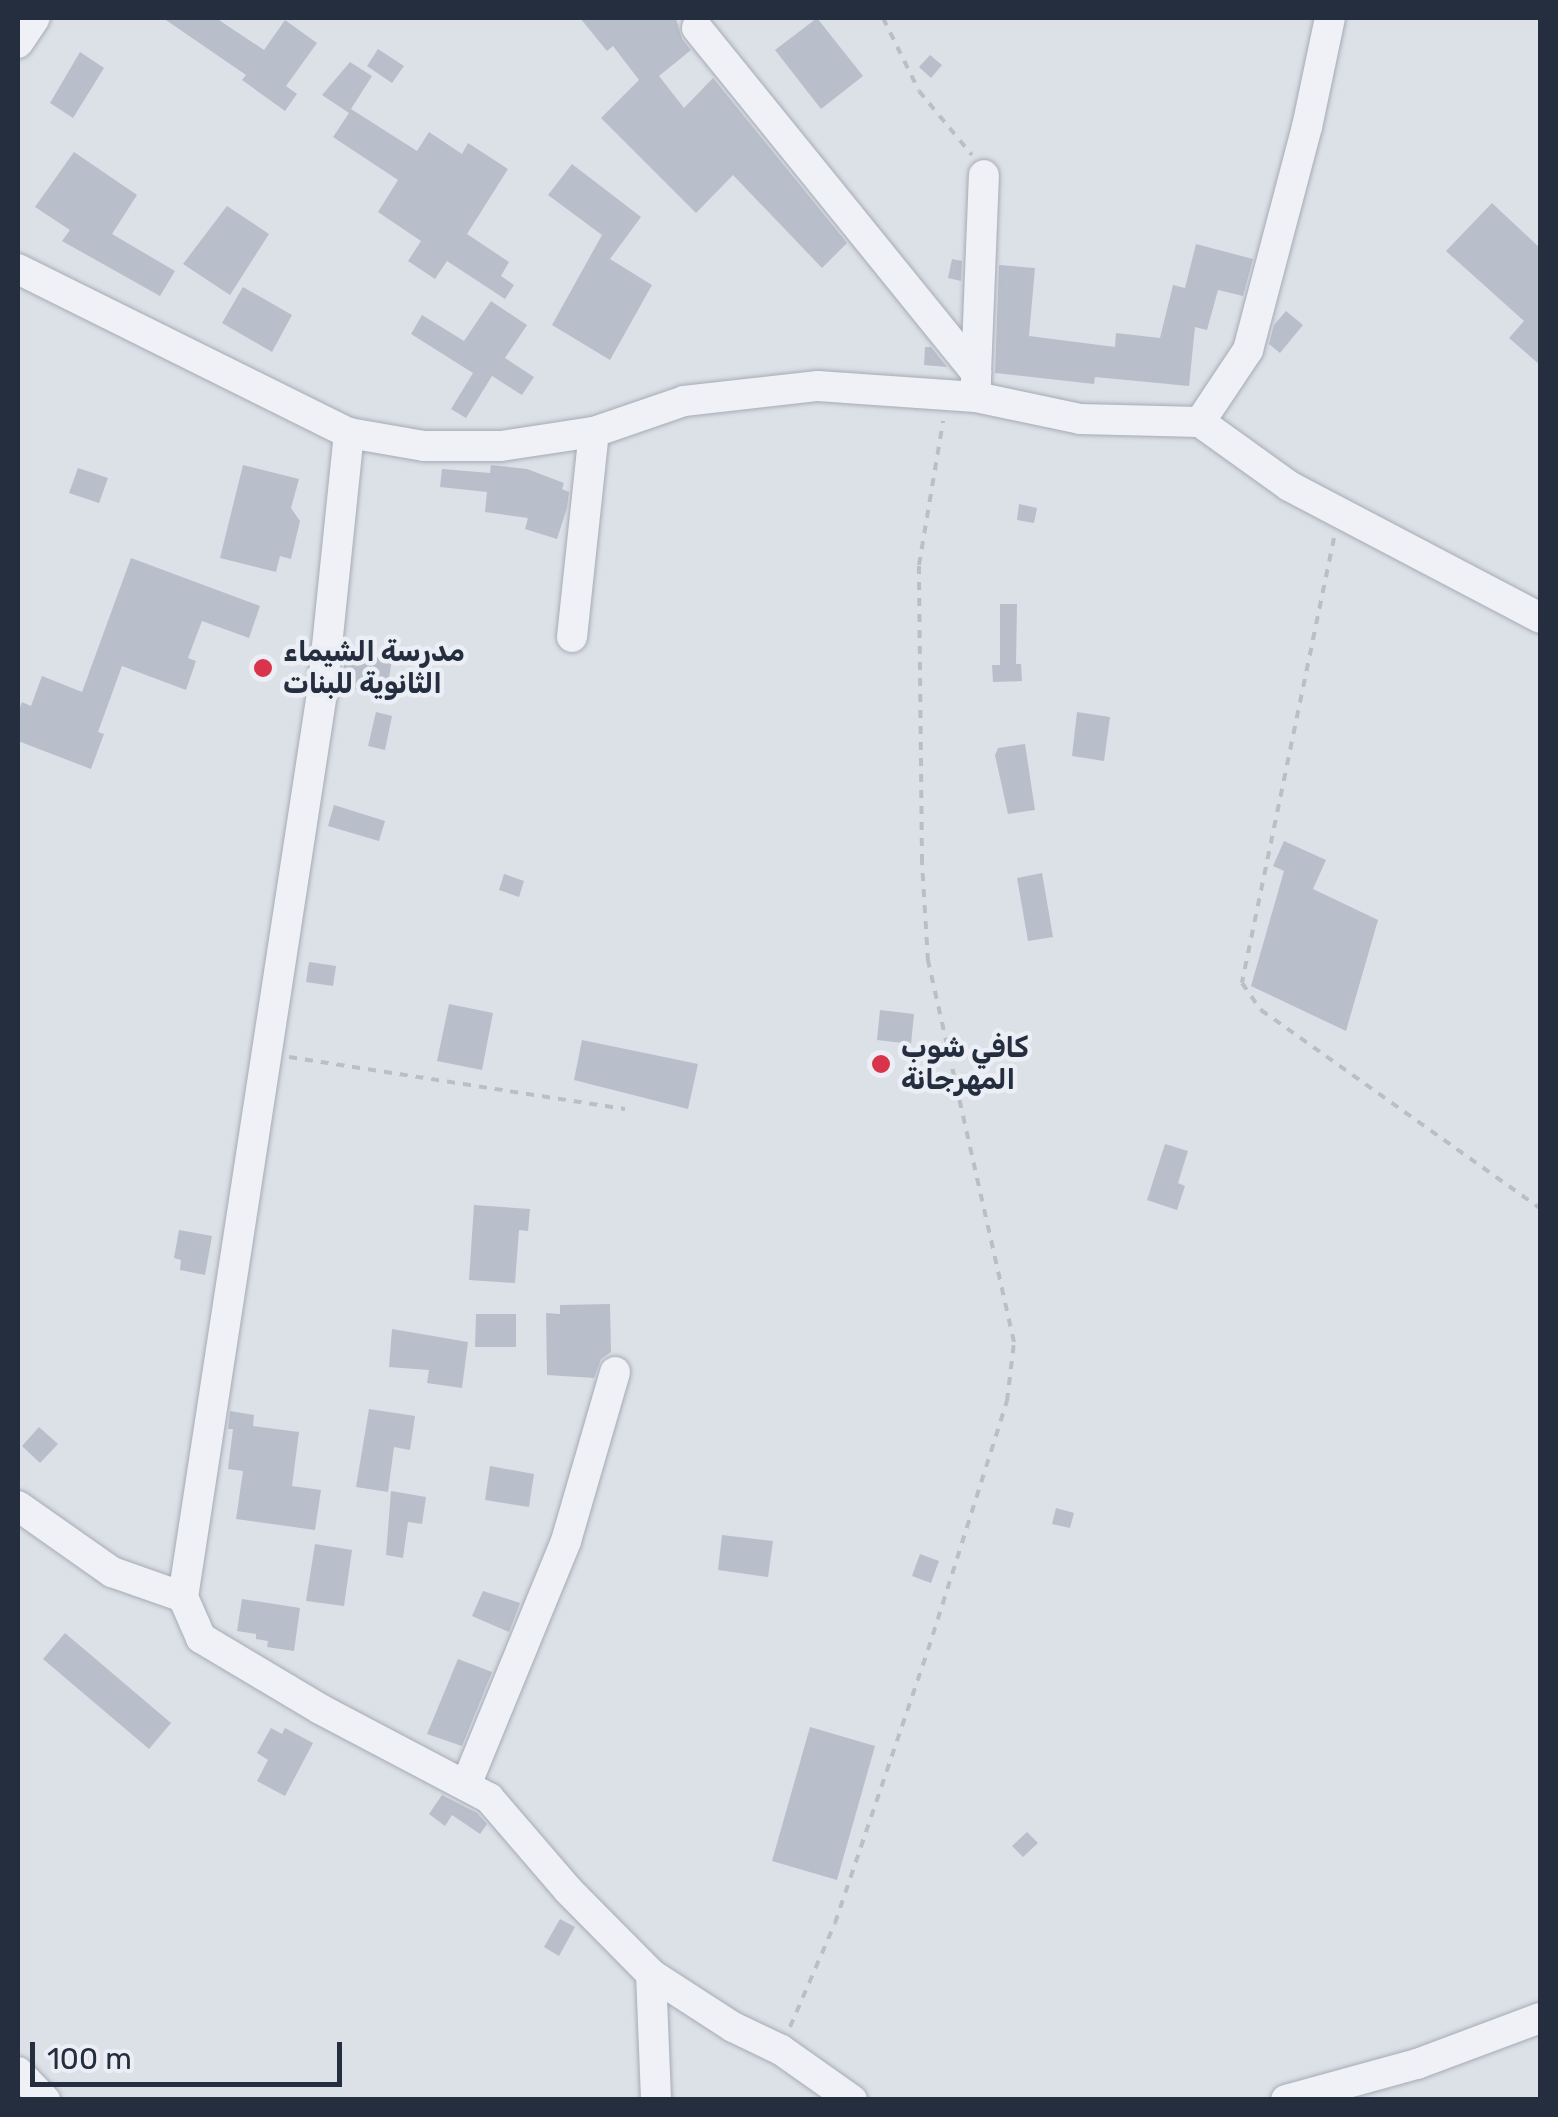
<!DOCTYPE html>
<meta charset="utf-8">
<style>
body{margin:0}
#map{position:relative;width:1558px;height:2117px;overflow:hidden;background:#dce0e7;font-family:Rubik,Cairo,sans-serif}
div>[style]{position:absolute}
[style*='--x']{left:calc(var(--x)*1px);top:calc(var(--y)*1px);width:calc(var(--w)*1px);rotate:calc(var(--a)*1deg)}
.building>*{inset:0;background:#b8bfcb}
.path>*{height:4px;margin-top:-2px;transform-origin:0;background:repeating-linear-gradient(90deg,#babec6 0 8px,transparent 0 16px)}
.roads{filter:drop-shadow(0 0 2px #a5abb5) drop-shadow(0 0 2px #a5abb5)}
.minor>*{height:30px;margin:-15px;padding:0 15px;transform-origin:15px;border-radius:15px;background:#eff1f6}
.dots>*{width:28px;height:28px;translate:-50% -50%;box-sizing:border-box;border:5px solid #ebeff5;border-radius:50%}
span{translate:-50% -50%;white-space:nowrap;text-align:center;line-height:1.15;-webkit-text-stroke:9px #ebeff5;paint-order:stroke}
.poi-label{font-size:28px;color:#242e3f;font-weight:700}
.left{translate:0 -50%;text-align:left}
.frame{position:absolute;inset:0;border:20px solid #242e3f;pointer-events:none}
.scale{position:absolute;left:30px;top:2042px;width:312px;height:45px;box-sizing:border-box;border:5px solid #242e3f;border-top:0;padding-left:12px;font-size:30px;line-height:35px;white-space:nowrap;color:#242e3f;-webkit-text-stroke:8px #ebeff5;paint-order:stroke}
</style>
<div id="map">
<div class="building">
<i style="clip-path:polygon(163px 18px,216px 18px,264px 50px,285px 20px,317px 43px,286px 86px,297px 94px,285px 111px,242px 80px,246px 75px)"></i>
<i style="clip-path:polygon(580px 18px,676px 18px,682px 39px,691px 50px,659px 76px,684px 108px,713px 78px,847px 243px,822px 268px,733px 175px,696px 213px,601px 118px,639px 80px,613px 46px,607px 51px)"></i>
<i style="clip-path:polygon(817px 18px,863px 76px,821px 109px,775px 50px)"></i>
<i style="clip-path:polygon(378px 49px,404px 66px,392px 83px,367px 66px)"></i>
<i style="clip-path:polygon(80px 52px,104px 68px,73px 118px,50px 103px)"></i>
<i style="clip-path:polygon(930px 55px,942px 65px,931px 78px,919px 67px)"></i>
<i style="clip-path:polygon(350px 62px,372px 76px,351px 109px,417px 151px,429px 132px,462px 154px,468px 143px,508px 169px,467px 234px,509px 262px,501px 276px,514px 285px,505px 299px,447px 261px,435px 279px,408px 261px,421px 241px,378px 212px,398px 180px,333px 137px,349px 113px,322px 95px)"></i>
<i style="clip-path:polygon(74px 152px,137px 195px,112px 234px,175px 271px,160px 296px,62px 241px,70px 230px,35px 207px)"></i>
<i style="clip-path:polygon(572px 164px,641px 217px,610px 259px,652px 285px,610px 360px,552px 325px,602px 235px,548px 195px)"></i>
<i style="clip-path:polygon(1492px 203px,1540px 248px,1540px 365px,1509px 338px,1524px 321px,1446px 251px)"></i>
<i style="clip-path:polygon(227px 206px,269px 234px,230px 295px,183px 264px)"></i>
<i style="clip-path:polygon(1196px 244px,1253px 259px,1243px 296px,1218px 290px,1207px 330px,1195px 327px,1189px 386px,1095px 377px,1094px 384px,995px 373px,999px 265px,1035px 268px,1029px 336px,1115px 347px,1116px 333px,1160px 338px,1173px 285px,1185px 288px)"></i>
<i style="clip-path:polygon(952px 259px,962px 261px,961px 281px,948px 278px)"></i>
<i style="clip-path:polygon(243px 287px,292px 315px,272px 352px,222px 323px)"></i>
<i style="clip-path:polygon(491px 301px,527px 325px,505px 358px,534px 377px,522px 395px,492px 376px,466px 418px,451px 409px,473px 373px,411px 334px,422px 315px,464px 341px)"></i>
<i style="clip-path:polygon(1286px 311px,1303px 325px,1280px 353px,1269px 344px,1274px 325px)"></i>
<i style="clip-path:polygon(925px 347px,931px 347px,947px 367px,924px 365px)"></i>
<i style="clip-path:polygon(243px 465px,299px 479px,291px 508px,300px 521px,291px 559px,280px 556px,276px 572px,220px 558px)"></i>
<i style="clip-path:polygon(491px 465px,527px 469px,564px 483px,562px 489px,569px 492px,567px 508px,557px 539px,525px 529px,528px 518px,485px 512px,487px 492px,440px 487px,442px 469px,490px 473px)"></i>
<i style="clip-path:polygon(78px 468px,108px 478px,99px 503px,69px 493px)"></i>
<i style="clip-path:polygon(1019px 504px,1037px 508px,1034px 523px,1017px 520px)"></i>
<i style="clip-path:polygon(131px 558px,260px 606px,249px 638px,202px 621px,188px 658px,196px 661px,186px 690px,122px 666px,98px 732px,104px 734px,91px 769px,18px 741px,18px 713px,22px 702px,31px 706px,42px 676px,82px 692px)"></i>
<i style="clip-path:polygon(1000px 604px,1017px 604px,1016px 664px,1021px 664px,1022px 681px,993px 682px,992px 665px,1000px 665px)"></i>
<i style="clip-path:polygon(346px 651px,392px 660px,386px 695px,341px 687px)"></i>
<i style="clip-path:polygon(376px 712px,392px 716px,385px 750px,368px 746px)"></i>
<i style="clip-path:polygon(1077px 712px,1110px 717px,1104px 761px,1072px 756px)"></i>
<i style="clip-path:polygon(1025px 744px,1035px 810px,1008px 814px,995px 755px,998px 748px)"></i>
<i style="clip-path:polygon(334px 805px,385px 821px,379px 841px,328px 826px)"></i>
<i style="clip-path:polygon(1284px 841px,1326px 860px,1313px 889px,1378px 920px,1346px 1031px,1251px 986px,1284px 871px,1273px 866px)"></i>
<i style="clip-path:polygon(1042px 873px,1053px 937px,1028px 941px,1017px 878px)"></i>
<i style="clip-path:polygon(504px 874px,524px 881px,519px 897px,499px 890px)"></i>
<i style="clip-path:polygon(309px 962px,336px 966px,333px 986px,306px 982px)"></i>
<i style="clip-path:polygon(449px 1004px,493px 1013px,482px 1070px,437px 1061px)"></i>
<i style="clip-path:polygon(880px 1010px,914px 1014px,911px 1044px,877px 1040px)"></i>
<i style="clip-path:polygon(582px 1040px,698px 1064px,688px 1109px,574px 1080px)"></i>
<i style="clip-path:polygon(1165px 1144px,1188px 1151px,1178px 1183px,1185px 1186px,1177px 1210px,1147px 1200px)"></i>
<i style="clip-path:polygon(474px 1205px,530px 1209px,528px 1231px,519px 1230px,515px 1283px,469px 1280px)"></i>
<i style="clip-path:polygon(179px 1230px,212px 1236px,205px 1275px,180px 1270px,181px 1260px,174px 1258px)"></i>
<i style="clip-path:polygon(610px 1304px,611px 1352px,601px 1359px,594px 1378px,547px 1375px,546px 1313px,560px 1314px,560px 1305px)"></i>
<i style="clip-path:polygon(476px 1314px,516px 1314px,516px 1347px,475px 1347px)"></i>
<i style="clip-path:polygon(392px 1329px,468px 1342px,462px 1388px,427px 1383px,429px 1370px,389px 1367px)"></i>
<i style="clip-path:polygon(369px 1409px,415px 1416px,410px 1450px,394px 1447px,388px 1492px,356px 1487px)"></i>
<i style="clip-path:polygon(230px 1411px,254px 1415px,253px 1426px,299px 1432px,292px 1486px,321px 1490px,315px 1530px,236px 1519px,243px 1471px,228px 1469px,233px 1429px,228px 1429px)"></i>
<i style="clip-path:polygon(39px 1427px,58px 1444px,40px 1463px,22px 1446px)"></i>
<i style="clip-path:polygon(490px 1466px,534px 1474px,529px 1507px,485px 1500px)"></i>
<i style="clip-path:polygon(391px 1491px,426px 1497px,422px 1524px,408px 1522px,403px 1558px,386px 1555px)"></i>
<i style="clip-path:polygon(1056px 1508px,1074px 1513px,1070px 1528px,1052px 1524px)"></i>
<i style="clip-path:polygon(722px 1535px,773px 1541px,768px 1577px,718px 1570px)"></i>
<i style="clip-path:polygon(315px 1544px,352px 1550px,344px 1606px,306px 1601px)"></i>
<i style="clip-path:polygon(920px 1554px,939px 1561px,931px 1583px,912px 1576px)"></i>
<i style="clip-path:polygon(483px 1591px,520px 1603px,509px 1632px,472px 1616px)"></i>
<i style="clip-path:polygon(242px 1599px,300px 1608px,294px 1651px,267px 1647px,268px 1641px,256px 1639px,256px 1634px,237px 1631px)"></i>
<i style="clip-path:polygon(65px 1633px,171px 1723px,149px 1749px,43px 1659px)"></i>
<i style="clip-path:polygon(458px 1659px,492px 1672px,462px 1746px,427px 1734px)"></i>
<i style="clip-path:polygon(810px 1727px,875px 1746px,837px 1880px,772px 1861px)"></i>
<i style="clip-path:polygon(271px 1728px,282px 1734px,285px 1728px,313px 1743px,285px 1796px,257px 1781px,268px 1760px,257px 1753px)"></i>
<i style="clip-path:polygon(442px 1795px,477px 1813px,487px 1824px,480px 1834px,452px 1815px,445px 1826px,429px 1814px)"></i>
<i style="clip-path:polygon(1027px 1832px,1038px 1843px,1023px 1857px,1012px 1846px)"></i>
<i style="clip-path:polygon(560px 1919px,575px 1927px,559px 1956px,544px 1947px)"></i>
</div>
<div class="path">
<i style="--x:883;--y:18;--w:81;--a:63.7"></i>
<i style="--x:919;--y:91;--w:83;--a:50.4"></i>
<i style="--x:1334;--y:538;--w:454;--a:101.7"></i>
<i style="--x:1242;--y:983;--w:33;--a:55"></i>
<i style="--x:1261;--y:1010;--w:342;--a:35.4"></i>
<i style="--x:289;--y:1057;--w:340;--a:8.8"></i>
<i style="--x:790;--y:2027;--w:113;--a:-66.6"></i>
<i style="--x:835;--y:1923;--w:288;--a:-71.2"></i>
<i style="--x:928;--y:1650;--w:261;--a:-72.4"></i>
<i style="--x:1007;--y:1401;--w:59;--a:-83.2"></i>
<i style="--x:1014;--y:1342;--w:391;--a:-102.7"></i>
<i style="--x:928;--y:961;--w:99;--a:-93.5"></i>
<i style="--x:922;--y:862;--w:297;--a:-90.6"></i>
<i style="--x:919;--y:565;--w:146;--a:-80.5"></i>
</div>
<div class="roads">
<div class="minor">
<i style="--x:697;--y:28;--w:444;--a:51"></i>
<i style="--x:976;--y:373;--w:24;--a:90"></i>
<i style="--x:18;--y:43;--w:30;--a:-56"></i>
<i style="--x:18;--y:269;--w:369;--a:26.4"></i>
<i style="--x:349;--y:433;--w:76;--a:9.8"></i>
<i style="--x:424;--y:446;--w:77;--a:0"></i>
<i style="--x:501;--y:446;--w:94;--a:-8.6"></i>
<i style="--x:594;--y:432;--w:95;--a:-19"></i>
<i style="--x:684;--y:401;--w:135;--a:-6.4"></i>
<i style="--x:818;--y:386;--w:158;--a:4"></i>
<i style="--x:976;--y:397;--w:106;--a:11.9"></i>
<i style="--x:1080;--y:419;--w:120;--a:1.4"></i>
<i style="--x:1200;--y:422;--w:110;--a:35.7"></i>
<i style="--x:1289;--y:486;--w:284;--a:27.7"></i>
<i style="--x:976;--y:373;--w:198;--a:-87.7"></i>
<i style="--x:1200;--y:422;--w:87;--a:-56.3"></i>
<i style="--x:1248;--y:350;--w:231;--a:-75.2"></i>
<i style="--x:1307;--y:127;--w:111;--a:-78.1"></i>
<i style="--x:349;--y:433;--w:261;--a:95.9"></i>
<i style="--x:322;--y:693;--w:915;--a:98.74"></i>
<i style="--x:183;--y:1597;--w:45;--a:66.3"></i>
<i style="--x:201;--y:1638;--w:139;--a:30.8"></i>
<i style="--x:320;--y:1709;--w:191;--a:27.8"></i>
<i style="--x:489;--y:1798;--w:121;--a:49.3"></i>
<i style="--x:568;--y:1890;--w:118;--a:45.3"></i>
<i style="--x:651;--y:1974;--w:98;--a:32.9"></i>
<i style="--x:733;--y:2027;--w:53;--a:25.6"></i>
<i style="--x:781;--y:2050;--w:87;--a:35.2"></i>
<i style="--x:572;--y:637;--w:206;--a:-83.9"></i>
<i style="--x:18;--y:1506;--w:115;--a:35.1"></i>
<i style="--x:112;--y:1572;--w:75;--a:19.4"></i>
<i style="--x:466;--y:1785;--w:264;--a:-67.7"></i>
<i style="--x:566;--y:1541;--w:176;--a:-73.8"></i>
<i style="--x:651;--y:1974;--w:126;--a:87.7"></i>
<i style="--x:18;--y:2072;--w:39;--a:46"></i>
<i style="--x:1286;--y:2100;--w:136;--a:-15.4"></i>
<i style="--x:1417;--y:2064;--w:131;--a:-20.5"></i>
</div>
</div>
<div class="dots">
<i style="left:263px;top:668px;background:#d9344b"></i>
<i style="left:881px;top:1064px;background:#d9344b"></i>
</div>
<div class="poi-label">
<span class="left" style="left:283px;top:668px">مدرسة الشيماء<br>الثانوية للبنات</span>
<span class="left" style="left:901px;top:1064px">كافي شوب<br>المهرجانة</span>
</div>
<div class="frame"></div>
<div class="scale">100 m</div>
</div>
